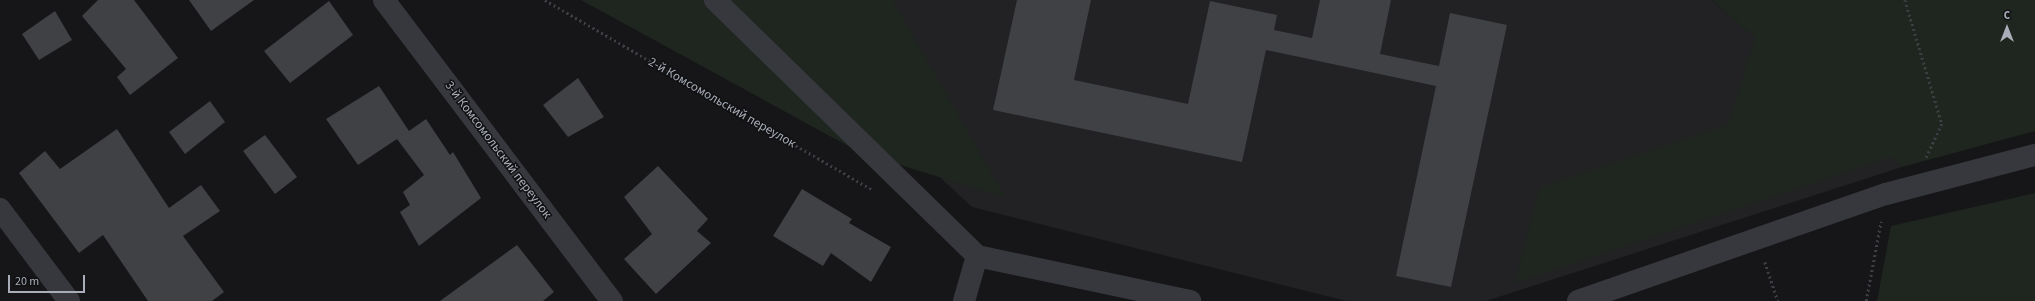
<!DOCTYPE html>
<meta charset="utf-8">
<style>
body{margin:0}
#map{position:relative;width:2035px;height:301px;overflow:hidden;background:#161618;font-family:"Source Sans 3",sans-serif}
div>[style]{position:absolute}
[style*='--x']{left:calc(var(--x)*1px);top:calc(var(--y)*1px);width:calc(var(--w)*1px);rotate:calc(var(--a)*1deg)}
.built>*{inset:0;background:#222225}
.green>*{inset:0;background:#1e261f}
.building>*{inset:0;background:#404145}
.path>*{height:2.5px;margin-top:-1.25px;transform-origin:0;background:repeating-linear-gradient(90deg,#3d3f44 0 2px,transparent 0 5px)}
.minor>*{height:22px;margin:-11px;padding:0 11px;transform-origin:11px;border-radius:11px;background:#37383d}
span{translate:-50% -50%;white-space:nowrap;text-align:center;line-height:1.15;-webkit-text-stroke:3px #111113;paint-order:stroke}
.street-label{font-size:13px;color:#a8adb8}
.north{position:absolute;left:1987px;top:8px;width:40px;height:40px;-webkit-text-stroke:3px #111113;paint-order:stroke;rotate:0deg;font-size:11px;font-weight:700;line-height:16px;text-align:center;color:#a8adb8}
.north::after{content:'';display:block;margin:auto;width:14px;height:18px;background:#a8adb8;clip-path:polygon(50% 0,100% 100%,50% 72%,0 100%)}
.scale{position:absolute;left:8px;top:275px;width:77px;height:18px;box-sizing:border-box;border:2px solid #a8adb8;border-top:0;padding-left:5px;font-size:12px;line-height:14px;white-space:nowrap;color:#a8adb8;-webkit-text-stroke:3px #111113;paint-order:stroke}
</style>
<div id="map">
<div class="built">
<i style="clip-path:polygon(748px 0,1712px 0,1902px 167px,1486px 301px,1346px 301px,972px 207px)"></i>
</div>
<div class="green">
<i style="clip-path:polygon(581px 0,893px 0,1006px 198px,859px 152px)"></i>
<i style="clip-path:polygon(1712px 0,2035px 0,2035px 131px,1902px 167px,1890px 157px,1515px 283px,1539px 188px,1728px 125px,1755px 38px)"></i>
<i style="clip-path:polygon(2035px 193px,2035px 301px,1877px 301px,1891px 226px)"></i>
</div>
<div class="building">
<i style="clip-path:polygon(98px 0,134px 0,178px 58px,130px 95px,117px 77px,126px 69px,82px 16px)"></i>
<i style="clip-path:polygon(189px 0,254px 0,211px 31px)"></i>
<i style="clip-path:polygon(1017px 0,1091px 0,1074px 80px,1188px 104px,1210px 1px,1277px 15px,1274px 30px,1312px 38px,1320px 0,1391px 0,1380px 54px,1439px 66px,1450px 13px,1507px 25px,1451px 287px,1396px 276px,1436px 86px,1266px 50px,1242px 162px,993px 110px)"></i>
<i style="clip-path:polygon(329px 1px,353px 35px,290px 83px,264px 51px)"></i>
<i style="clip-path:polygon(55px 11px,72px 40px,39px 60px,22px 34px)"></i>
<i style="clip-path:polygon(578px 78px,604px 117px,568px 137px,543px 105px)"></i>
<i style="clip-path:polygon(379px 86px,409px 131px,426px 119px,450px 155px,453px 152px,481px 198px,419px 246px,400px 212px,410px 205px,403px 192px,424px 175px,397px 139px,358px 165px,326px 119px)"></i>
<i style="clip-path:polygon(210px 101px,225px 122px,185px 154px,169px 132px)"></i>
<i style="clip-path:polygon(117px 129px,169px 208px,201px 185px,220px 211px,183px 236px,224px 292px,212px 301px,148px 301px,103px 235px,79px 253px,19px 173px,45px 151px,60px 169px)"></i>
<i style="clip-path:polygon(265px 135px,297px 177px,275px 194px,243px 151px)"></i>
<i style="clip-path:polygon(658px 166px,708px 219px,697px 231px,711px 243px,656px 294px,624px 259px,652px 234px,624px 197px)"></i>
<i style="clip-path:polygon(802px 189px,852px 219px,849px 223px,891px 247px,871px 282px,831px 253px,823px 266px,773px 236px)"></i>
<i style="clip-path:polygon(517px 245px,554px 292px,543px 301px,440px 301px)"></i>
</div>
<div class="path">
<i style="--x:545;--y:0;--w:377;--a:30.1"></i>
<i style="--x:1905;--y:0;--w:129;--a:73.4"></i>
<i style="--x:1942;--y:124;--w:38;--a:115"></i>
<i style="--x:1765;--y:262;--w:41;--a:71.6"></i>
<i style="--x:1866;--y:301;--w:81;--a:-79.4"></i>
</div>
<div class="minor">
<i style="--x:384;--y:0;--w:378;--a:52.9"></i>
<i style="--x:715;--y:0;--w:366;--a:44.3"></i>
<i style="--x:0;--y:209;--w:115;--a:53.1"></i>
<i style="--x:977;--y:256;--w:218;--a:11.9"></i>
<i style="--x:964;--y:301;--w:47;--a:-73.9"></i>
<i style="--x:1578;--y:301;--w:326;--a:-19.2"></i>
<i style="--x:1886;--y:194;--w:154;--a:-14.7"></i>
</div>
<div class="street-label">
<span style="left:722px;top:103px;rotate:30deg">2-й Комсомольский переулок</span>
<span style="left:498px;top:150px;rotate:53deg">3-й Комсомольский переулок</span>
</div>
<div class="north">С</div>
<div class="scale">20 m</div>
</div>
